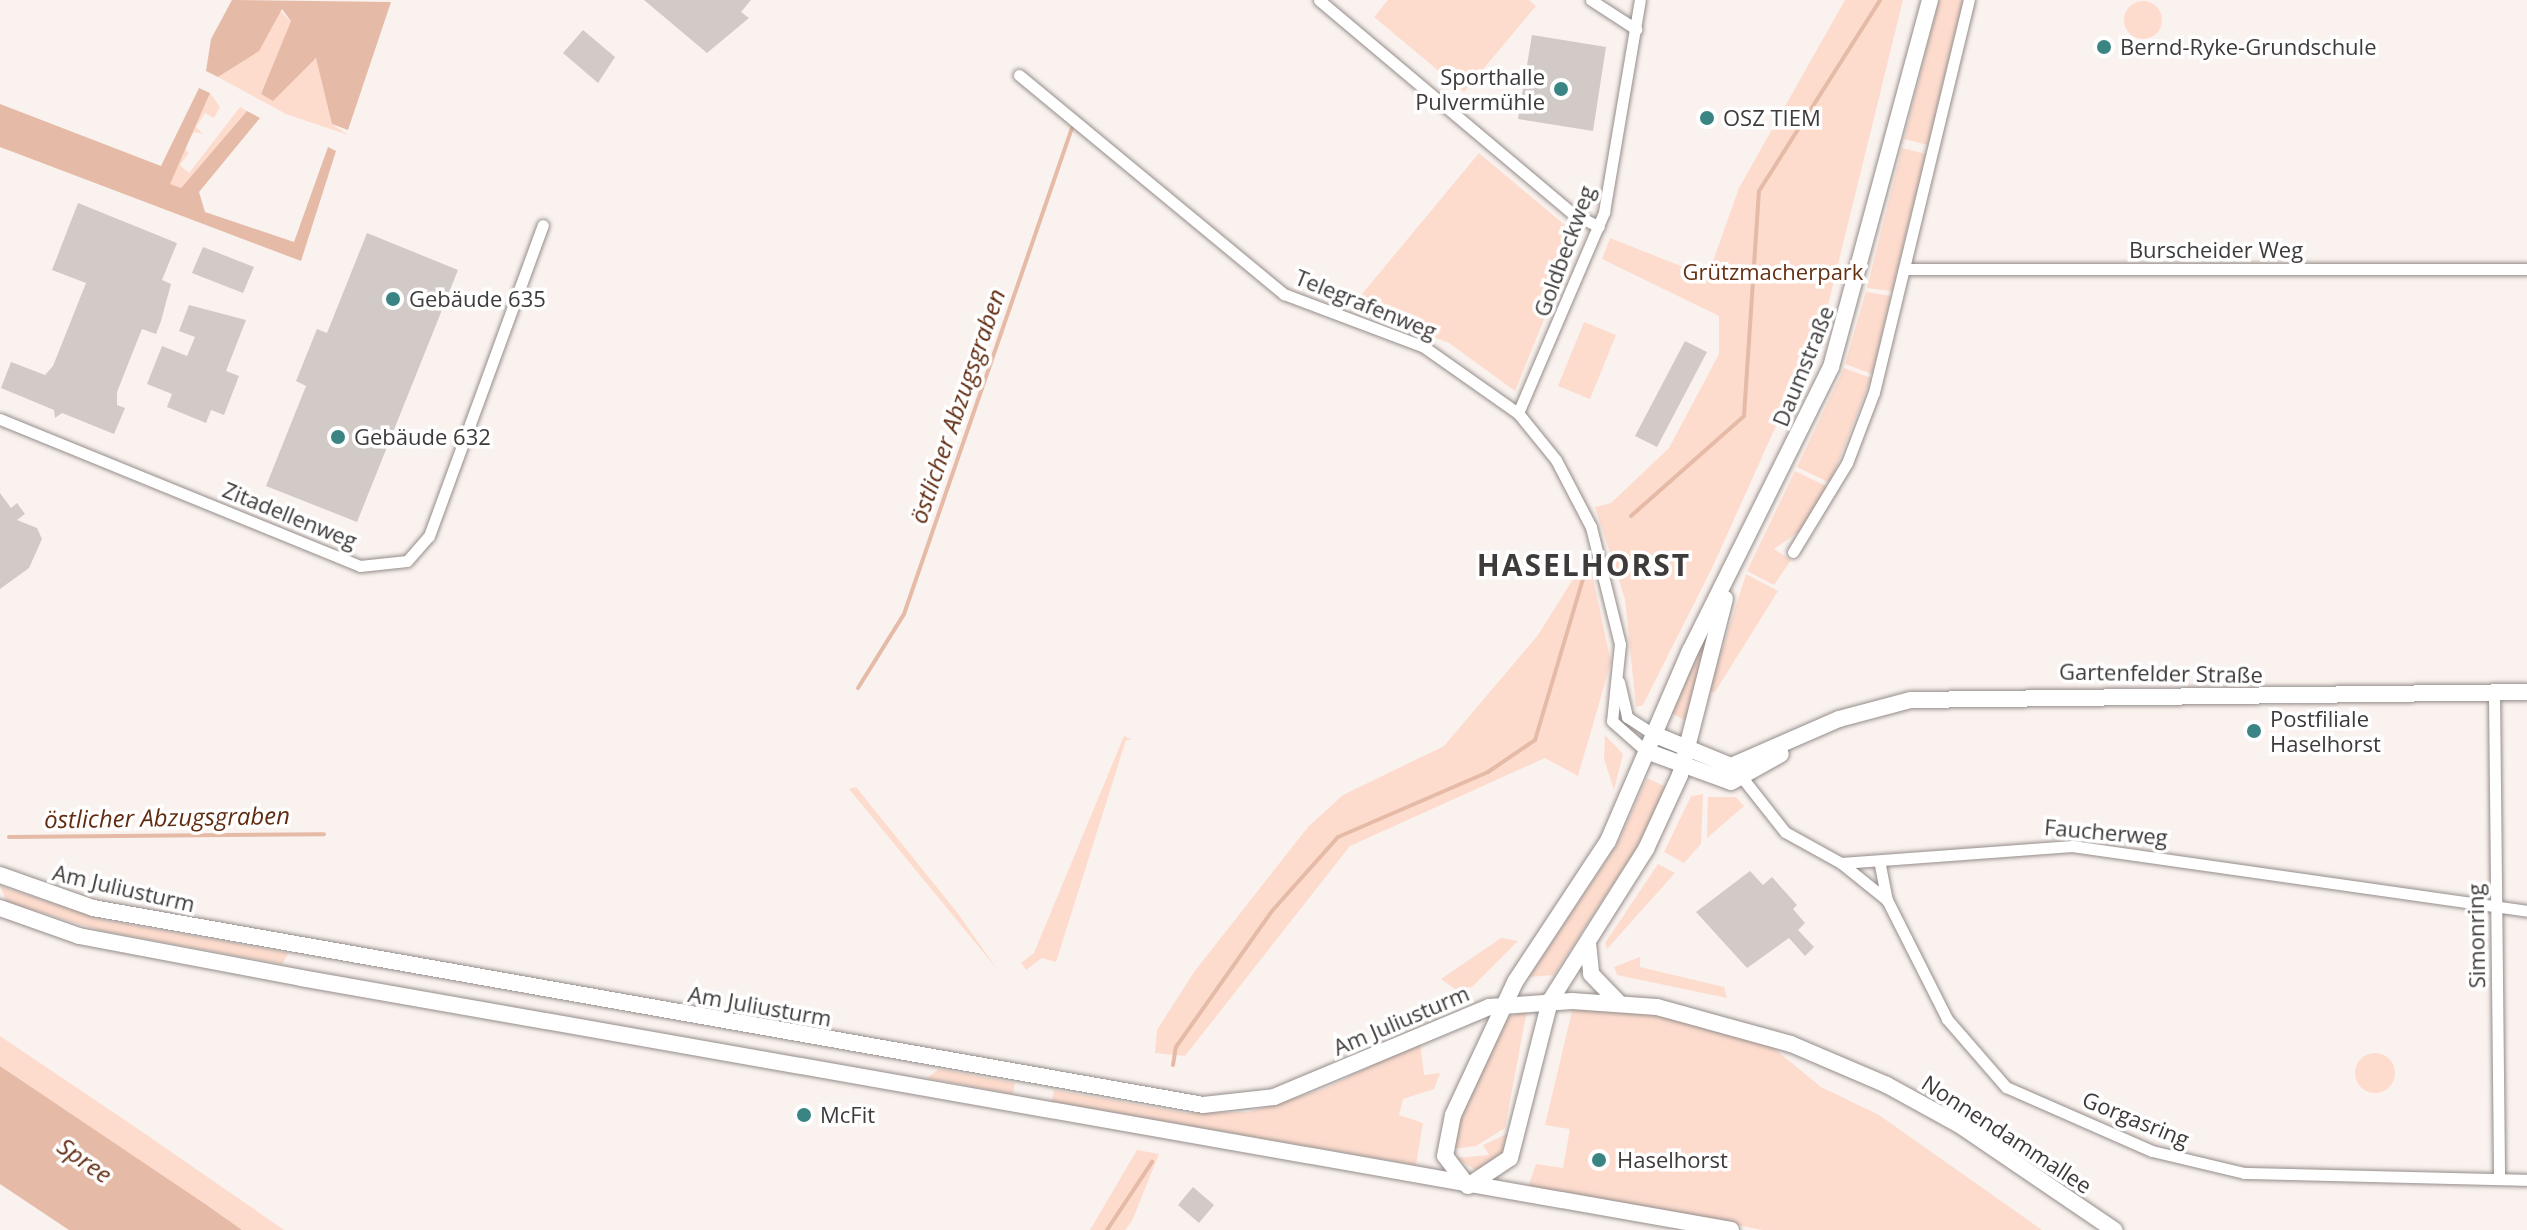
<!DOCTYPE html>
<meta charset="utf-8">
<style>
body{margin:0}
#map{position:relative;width:2527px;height:1230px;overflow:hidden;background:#faf2ee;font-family:"Open Sans",sans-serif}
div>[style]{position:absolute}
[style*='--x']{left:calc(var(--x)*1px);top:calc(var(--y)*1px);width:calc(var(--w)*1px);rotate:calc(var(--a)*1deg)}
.green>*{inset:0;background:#fddcce}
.round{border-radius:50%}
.water>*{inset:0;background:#e5baa7}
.stream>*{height:4px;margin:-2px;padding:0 2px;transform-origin:2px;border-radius:2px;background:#e5baa7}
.building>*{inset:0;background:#d2cac7}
.roads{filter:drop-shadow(0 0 2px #948d8a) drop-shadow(0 0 2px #948d8a)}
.street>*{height:11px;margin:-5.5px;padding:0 5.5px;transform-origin:5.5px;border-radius:5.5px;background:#fff}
.secondary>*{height:16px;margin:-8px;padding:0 8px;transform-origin:8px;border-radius:8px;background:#fff}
.dots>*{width:22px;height:22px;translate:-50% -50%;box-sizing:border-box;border:4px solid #fff;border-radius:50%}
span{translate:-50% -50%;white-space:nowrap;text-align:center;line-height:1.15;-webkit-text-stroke:7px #fff;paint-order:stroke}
.poi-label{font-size:22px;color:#3e3b3a}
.left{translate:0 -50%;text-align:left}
.right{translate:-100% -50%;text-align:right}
.street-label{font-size:22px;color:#3e3b3a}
.park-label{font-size:22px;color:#663015}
.water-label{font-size:24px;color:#612c11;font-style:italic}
.district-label{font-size:30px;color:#3e3b3a;font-weight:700;letter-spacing:2px}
</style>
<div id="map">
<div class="green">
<i style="clip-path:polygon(1388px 0,1529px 0,1536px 6px,1464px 92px,1374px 17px)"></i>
<i style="clip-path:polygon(1845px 0,1903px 0,1825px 317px,1713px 566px,1643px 705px,1636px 707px,1625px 599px,1595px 507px,1611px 503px,1669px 448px,1719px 354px,1719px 316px,1602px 259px,1610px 238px,1696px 272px,1713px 261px,1739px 188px)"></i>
<i style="clip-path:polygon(1939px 0,1963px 0,1928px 145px,1904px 139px)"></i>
<i class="round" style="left:2124px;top:1px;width:38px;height:38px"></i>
<i style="clip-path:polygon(277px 8px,291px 21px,261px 94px,273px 100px,310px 59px,321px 60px,332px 124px,348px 135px,286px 114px,218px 77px,258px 51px)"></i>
<i style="clip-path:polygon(210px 93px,220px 107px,214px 118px,205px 113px,196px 127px,203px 134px,194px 132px,184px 148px,189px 153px,180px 165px,189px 173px,240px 107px,247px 111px,180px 189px,169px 184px,172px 167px)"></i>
<i style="clip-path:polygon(1902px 148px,1926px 154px,1892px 291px,1867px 288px)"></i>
<i style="clip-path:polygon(1479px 153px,1578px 236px,1515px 391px,1449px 343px,1352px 306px)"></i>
<i style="clip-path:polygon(1866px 292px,1891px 296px,1872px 374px,1845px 364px)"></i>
<i style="clip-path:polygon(1584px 322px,1616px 335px,1590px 399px,1558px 386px)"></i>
<i style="clip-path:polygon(1844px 368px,1871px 378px,1830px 483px,1797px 467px)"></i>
<i style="clip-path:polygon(1795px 471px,1828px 487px,1801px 530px,1774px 549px,1791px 560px,1774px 585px,1747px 571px)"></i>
<i style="clip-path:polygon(1588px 555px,1611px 662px,1578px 776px,1545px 758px,1350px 846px,1185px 1056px,1155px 1053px,1157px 1030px,1194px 972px,1308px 827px,1343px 795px,1444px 746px,1538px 635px)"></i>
<i style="clip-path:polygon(1746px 574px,1778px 591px,1715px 692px,1709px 691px)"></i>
<i style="clip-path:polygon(1713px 616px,1690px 723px,1669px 712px)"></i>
<i style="clip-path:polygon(1605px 735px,1623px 754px,1614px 790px,1604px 759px)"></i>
<i style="clip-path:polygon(1124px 736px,1132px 740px,1126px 740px,1056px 962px,1042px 958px,1026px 970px,1021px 963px,1034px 953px)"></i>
<i style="clip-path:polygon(1647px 778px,1666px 787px,1637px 847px,1554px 975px,1529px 977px,1618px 843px)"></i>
<i style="clip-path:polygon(856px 787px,956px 911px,997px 969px,849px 789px)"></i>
<i style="clip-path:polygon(1703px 794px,1701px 844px,1684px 863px,1664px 852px,1691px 796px)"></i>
<i style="clip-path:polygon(1708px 797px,1736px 797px,1744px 806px,1707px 838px)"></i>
<i style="clip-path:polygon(1658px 864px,1675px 873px,1607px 949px,1605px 943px)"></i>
<i style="clip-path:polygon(0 886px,104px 920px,289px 953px,282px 964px,102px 931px,7px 902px)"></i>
<i style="clip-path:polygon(1501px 938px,1518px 941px,1472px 987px,1455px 989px,1441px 979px)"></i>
<i style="clip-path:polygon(1640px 957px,1640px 967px,1724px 987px,1727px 998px,1617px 975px,1614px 967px)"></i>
<i style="clip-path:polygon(1573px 1007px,1678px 1017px,1765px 1041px,1821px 1087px,1879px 1115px,2042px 1230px,1763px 1230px,1528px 1187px,1536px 1164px,1563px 1168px,1570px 1129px,1545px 1125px)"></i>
<i style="clip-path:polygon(1527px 1010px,1505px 1128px,1476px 1146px,1453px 1149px,1454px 1130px,1506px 1018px)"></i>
<i style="clip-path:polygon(0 1036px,141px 1131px,284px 1230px,242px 1230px,0 1066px)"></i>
<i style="clip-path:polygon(1420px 1042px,1424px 1075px,1440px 1073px,1434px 1089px,1403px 1099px,1399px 1115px,1423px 1123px,1416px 1165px,1052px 1102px,1054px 1090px,1186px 1113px,1249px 1112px,1324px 1089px)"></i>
<i class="round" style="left:2355px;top:1053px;width:40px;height:40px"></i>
<i style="clip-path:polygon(939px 1069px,1015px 1083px,1013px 1094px,927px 1078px)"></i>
<i style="clip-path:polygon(1513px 1131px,1501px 1157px,1477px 1171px,1456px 1158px,1489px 1155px,1483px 1145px)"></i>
<i style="clip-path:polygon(1137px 1150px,1159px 1154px,1132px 1221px,1125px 1230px,1090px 1230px)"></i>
</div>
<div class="water">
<i style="clip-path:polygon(232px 0,391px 2px,348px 130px,332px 124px,316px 58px,273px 101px,261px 94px,291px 21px,282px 9px,259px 51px,218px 77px,206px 71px,211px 39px)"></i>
<i style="clip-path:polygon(199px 88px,210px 93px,170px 184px,181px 188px,247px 111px,260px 118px,199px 192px,205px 212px,294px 242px,328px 147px,336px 151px,301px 261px,0 147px,0 104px,161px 166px)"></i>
<i style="clip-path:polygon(0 1066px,205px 1204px,242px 1230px,69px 1230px,0 1184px)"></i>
</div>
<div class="stream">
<i style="--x:1631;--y:516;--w:151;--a:-41.5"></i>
<i style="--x:1744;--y:416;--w:225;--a:-86.2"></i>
<i style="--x:1759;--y:191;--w:226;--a:-57.6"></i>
<i style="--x:858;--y:688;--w:87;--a:-58.1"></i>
<i style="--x:904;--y:614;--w:514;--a:-70.93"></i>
<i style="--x:9;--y:837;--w:315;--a:-0.5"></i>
<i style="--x:1173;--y:1065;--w:18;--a:-81"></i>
<i style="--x:1176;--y:1047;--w:166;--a:-54.8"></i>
<i style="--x:1272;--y:911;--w:99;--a:-48.3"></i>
<i style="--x:1338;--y:837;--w:163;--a:-23.4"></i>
<i style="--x:1488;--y:772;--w:57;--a:-34.2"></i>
<i style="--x:1535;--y:740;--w:175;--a:-73.4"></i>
<i style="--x:1107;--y:1230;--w:82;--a:-56.5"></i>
</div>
<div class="building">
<i style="clip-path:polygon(644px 0,751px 0,741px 12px,749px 18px,707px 53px)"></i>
<i style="clip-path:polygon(583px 30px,615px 57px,598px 83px,563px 53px)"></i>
<i style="clip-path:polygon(1532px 35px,1606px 47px,1593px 131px,1518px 119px)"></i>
<i style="clip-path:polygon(78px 203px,177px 243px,162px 280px,171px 284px,161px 321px,156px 334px,142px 329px,117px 392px,117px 405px,125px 408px,114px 434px,62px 413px,55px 418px,54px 410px,1px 388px,11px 362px,45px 375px,53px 366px,86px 283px,52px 270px)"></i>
<i style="clip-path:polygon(367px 233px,458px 270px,357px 522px,266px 486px,306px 386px,296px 381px,317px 329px,327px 333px)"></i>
<i style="clip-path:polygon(203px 247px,254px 267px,243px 293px,192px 273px)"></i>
<i style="clip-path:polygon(189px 305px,246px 320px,226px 371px,239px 376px,224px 415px,211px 410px,206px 423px,167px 407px,172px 394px,147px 384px,162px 346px,187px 356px,195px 337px,179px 331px)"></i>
<i style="clip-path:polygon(1685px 341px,1707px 352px,1657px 447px,1635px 436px)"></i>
<i style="clip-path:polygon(0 493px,11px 508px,17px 503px,25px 514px,17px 520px,37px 528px,42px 539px,29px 568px,0 589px)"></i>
<i style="clip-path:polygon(1750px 871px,1763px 885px,1772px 877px,1797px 905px,1793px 909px,1805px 923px,1798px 930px,1814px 947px,1805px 956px,1789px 938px,1747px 968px,1696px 912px)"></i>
<i style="clip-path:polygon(1193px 1187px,1214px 1205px,1199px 1223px,1178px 1205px)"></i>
</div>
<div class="roads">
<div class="street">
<i style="--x:1319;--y:0;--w:331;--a:40.1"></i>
<i style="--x:1572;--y:213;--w:30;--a:27"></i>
<i style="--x:1591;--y:0;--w:54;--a:32.8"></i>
<i style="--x:1019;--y:75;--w:344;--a:39.6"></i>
<i style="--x:1284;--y:294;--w:150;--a:20.7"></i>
<i style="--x:1424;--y:347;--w:115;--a:35.1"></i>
<i style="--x:1518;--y:413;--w:60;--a:51"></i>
<i style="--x:1556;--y:460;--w:76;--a:62.4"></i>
<i style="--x:1591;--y:527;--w:121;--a:76.1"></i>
<i style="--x:1620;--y:644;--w:77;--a:95.9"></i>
<i style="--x:1612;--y:721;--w:45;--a:41.4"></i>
<i style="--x:1905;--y:269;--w:622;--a:0"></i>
<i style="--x:1518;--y:413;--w:219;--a:-66.8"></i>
<i style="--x:1604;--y:212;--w:215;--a:-80.4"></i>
<i style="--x:0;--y:419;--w:389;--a:22.2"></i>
<i style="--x:360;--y:566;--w:47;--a:-6.1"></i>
<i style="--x:407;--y:561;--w:33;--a:-49"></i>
<i style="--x:429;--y:536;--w:331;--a:-69.9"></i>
<i style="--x:1793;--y:552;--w:104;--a:-58.8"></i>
<i style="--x:1847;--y:463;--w:76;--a:-69.2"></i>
<i style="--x:1874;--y:392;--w:403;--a:-76.4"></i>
<i style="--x:1619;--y:682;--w:36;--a:77"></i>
<i style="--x:1627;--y:717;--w:31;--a:33"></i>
<i style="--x:2494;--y:693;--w:486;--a:89.4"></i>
<i style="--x:1744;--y:780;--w:66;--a:51.7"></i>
<i style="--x:1785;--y:832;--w:64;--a:29"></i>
<i style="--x:1841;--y:863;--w:232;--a:-4.2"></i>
<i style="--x:2072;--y:846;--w:460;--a:8.1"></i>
<i style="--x:1841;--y:863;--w:59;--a:38.8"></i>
<i style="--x:1880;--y:865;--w:36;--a:79"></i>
<i style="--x:1887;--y:900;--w:133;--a:63.2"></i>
<i style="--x:1947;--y:1019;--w:90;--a:49.1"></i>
<i style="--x:2006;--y:1087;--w:159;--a:23.7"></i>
<i style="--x:2152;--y:1151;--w:95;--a:13.4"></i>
<i style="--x:2244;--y:1173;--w:283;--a:1.4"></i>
</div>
<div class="secondary">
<i style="--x:1653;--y:734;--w:84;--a:22.3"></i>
<i style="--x:1731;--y:766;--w:118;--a:-23.5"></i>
<i style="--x:1839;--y:719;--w:74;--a:-14.8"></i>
<i style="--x:1911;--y:700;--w:616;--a:-0.74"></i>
<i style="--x:1646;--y:751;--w:90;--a:20"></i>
<i style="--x:1731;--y:782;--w:57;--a:-29.2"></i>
<i style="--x:0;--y:875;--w:99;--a:19.5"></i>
<i style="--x:93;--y:908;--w:1127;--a:10.06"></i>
<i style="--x:1203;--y:1105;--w:71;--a:-6.4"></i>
<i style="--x:1274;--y:1097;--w:233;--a:-22.7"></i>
<i style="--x:1489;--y:1007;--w:83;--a:-4.1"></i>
<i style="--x:1572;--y:1001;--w:85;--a:4"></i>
<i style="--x:1657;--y:1007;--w:139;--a:15.4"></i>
<i style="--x:1791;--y:1044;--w:104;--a:23.1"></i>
<i style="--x:1887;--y:1085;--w:81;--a:28.8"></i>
<i style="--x:1958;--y:1124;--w:189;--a:34.2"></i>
<i style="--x:0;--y:908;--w:84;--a:19.5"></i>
<i style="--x:79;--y:936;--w:226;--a:10.7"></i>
<i style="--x:301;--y:978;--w:1452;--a:9.99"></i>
<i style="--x:1588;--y:943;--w:31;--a:84"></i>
<i style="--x:1591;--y:974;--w:39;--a:46"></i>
<i style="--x:1467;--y:1185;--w:36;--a:-127"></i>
<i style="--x:1445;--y:1156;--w:42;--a:-79"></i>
<i style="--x:1453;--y:1115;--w:147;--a:-65"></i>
<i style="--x:1515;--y:982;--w:169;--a:-56.6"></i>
<i style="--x:1608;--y:841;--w:207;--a:-66.7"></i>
<i style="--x:1690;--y:651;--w:317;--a:-63.6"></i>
<i style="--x:1831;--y:367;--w:380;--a:-74.9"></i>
<i style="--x:1468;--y:1186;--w:50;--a:-33.7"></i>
<i style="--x:1510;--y:1158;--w:162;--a:-75.7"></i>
<i style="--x:1550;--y:1001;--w:180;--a:-57.7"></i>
<i style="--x:1646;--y:849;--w:81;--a:-65.3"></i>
<i style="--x:1680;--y:775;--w:182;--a:-75.7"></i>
</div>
</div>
<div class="dots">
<i style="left:2104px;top:47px;background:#3b8484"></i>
<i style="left:1561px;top:89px;background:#3b8484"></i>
<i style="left:1707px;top:118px;background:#3b8484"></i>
<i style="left:393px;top:299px;background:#3b8484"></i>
<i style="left:338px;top:437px;background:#3b8484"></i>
<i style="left:2254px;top:731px;background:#3b8484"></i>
<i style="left:804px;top:1115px;background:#3b8484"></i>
<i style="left:1599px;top:1160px;background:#3b8484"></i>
</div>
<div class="poi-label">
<span class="left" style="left:2120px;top:47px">Bernd-Ryke-Grundschule</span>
<span class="right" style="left:1545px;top:89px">Sporthalle<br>Pulvermühle</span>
<span class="left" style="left:1723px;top:118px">OSZ TIEM</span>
<span class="left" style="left:409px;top:299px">Gebäude 635</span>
<span class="left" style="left:354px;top:437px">Gebäude 632</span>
<span class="left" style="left:2270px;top:731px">Postfiliale<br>Haselhorst</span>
<span class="left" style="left:820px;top:1115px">McFit</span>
<span class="left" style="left:1617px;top:1160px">Haselhorst</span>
</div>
<div class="street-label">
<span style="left:2216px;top:250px">Burscheider Weg</span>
<span style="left:1564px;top:251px;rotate:-70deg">Goldbeckweg</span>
<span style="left:1366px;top:304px;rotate:22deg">Telegrafenweg</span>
<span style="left:1803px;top:366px;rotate:-68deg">Daumstraße</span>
<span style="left:290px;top:515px;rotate:22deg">Zitadellenweg</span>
<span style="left:2161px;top:673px;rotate:1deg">Gartenfelder Straße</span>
<span style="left:2106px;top:832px;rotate:5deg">Faucherweg</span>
<span style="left:124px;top:888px;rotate:13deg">Am Juliusturm</span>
<span style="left:2476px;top:936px;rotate:-91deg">Simonring</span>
<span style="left:760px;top:1006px;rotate:10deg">Am Juliusturm</span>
<span style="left:1401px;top:1020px;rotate:-23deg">Am Juliusturm</span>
<span style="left:2136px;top:1119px;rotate:22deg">Gorgasring</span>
<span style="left:2007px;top:1134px;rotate:33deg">Nonnendammallee</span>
</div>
<div class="park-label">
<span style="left:1773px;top:272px">Grützmacherpark</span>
</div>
<div class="water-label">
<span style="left:957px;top:406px;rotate:-71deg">östlicher Abzugsgraben</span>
<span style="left:167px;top:817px;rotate:-1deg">östlicher Abzugsgraben</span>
<span style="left:85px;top:1160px;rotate:35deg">Spree</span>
</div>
<div class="district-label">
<span style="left:1584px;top:565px">HASELHORST</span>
</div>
</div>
